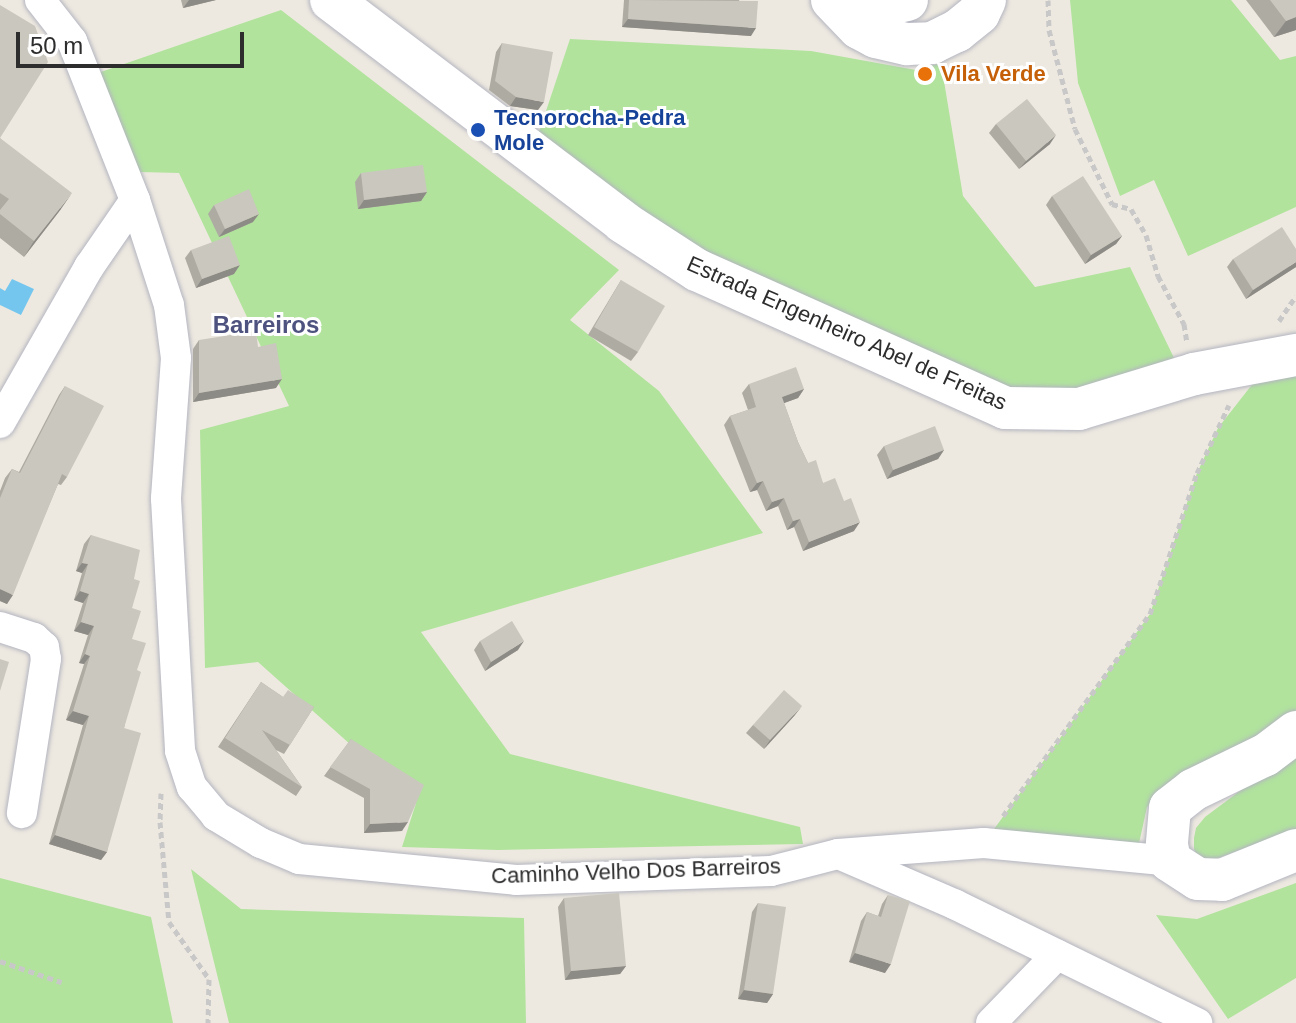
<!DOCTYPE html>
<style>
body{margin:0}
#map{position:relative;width:1296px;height:1023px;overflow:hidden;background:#eee9e0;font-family:Helvetica,sans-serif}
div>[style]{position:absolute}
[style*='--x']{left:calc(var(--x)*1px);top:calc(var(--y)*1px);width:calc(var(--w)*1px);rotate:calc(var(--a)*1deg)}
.green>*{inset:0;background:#b1e39d}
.water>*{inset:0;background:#75c6ee}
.path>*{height:5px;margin-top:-2.5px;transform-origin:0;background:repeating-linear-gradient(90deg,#c8c8c8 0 6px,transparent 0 10px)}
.roads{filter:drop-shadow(0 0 2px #b3b5c0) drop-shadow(0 0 2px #b3b5c0)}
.street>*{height:30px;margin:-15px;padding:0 15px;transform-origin:15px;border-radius:15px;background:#fff}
.secondary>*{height:42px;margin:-21px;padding:0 21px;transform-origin:21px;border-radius:21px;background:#fff}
.wall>*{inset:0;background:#aeaba3}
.shaded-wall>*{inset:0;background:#8d8b85}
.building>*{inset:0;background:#cac7be}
.dots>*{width:22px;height:22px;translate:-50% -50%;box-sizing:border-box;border:4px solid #fff;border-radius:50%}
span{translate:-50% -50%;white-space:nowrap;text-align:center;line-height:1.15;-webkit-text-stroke:6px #fff;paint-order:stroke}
.food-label{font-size:22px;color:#c56008;font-weight:700}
.left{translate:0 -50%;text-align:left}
.transit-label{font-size:22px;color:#164399;font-weight:700}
.street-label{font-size:22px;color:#2d2d2d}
.neighbourhood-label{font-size:24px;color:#4d527e;font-weight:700}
.scale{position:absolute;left:16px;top:32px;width:228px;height:36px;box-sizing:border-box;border:4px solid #2d2d2d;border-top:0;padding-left:10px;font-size:24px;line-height:28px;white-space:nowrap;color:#2d2d2d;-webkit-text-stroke:6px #fff;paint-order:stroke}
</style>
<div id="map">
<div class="green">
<i style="clip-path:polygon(1070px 0,1231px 0,1280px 60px,1296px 56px,1296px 207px,1188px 256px,1154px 180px,1120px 196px,1078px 83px)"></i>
<i style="clip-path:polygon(281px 10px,619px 270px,570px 320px,659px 391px,763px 533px,421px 632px,510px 754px,800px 827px,803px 844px,498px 850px,402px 847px,416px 803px,258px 662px,205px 668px,200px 430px,289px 406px,179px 173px,140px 172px,95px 74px)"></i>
<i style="clip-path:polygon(570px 39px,811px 51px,916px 70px,941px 63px,963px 196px,1035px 287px,1130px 267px,1175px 360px,1042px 399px,876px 338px,623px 216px,537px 138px)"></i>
<i style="clip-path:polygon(1296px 374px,1296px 710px,1282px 723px,1172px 783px,1147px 807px,1136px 857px,984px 843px,1150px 614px,1197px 473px,1218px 428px,1258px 377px)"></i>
<i style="clip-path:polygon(1296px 749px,1296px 829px,1213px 860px,1198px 858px,1194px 849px,1194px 838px,1196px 828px,1205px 817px)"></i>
<i style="clip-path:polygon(191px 869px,241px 909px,524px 918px,526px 1023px,229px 1023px)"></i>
<i style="clip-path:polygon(0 878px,151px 917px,173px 1023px,0 1023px)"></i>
<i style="clip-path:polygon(1296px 883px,1296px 978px,1228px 1019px,1156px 915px,1197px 919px)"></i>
</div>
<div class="water">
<i style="clip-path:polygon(12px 279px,34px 289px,21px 315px,0 305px,0 288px,5px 291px)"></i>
</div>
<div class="path">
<i style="--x:1048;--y:0;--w:30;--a:88"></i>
<i style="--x:1049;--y:30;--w:102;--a:75.3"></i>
<i style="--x:1075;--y:129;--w:84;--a:63.7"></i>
<i style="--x:1112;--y:204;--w:20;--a:15"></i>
<i style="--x:1131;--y:209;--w:30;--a:60"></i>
<i style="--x:1146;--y:235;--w:43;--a:73.7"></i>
<i style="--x:1158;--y:276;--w:55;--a:61.6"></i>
<i style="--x:1184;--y:324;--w:18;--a:81"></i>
<i style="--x:1279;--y:321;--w:30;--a:-56"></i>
<i style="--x:161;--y:793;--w:29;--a:92"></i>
<i style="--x:160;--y:822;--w:100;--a:84.9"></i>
<i style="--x:169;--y:922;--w:70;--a:54.9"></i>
<i style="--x:209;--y:979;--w:44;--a:91.3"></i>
<i style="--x:1003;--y:816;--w:250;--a:-54"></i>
<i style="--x:1150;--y:614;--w:149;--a:-71.6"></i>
<i style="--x:1197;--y:473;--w:75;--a:-64.8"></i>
<i style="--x:0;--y:961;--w:65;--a:19"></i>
</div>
<div class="roads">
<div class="street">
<i style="--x:135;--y:200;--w:110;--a:72.1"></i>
<i style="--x:169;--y:305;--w:53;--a:82.5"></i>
<i style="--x:176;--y:358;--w:141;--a:94.1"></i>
<i style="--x:166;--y:499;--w:252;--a:86.8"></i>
<i style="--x:180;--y:751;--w:38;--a:72"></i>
<i style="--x:192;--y:787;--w:38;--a:50"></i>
<i style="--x:216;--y:816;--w:52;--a:31"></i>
<i style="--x:261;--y:843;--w:41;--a:22.8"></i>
<i style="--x:299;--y:859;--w:218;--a:5.5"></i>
<i style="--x:516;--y:880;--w:255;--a:-2"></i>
<i style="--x:771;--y:871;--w:69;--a:-14.2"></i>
<i style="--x:838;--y:854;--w:146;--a:-4.3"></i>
<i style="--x:984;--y:843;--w:187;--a:5.5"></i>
<i style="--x:0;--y:423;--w:180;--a:-60.3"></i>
<i style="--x:89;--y:267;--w:81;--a:-55.5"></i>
<i style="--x:135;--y:200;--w:171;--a:-111.6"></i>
<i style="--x:72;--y:41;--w:52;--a:-128"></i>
<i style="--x:0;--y:627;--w:36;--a:18"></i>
<i style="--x:34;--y:638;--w:13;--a:42"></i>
<i style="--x:44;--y:647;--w:12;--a:81"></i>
<i style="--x:46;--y:659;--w:156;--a:98.9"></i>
<i style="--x:843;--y:856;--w:121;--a:23.4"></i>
<i style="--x:954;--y:904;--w:271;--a:26.1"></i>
<i style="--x:991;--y:1023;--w:95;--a:-45.9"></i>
</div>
<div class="secondary">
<i style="--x:331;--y:0;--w:367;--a:37.2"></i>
<i style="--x:623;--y:222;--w:88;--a:33"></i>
<i style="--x:697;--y:270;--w:338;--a:24.1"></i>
<i style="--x:1005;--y:408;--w:74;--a:0.8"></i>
<i style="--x:1079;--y:409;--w:120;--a:-16.9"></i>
<i style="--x:1194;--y:374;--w:104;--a:-10.6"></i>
<i style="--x:832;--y:0;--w:39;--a:46"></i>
<i style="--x:859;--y:28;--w:19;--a:28"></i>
<i style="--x:876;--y:37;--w:32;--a:13"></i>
<i style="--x:907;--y:44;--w:25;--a:-2"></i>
<i style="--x:932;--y:43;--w:28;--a:-26"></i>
<i style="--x:957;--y:31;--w:28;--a:-39"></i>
<i style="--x:979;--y:13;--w:14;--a:-65"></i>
<i style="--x:840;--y:8;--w:27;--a:2"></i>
<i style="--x:867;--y:9;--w:41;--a:-12.7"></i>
<i style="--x:1296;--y:732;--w:39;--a:143"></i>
<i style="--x:1265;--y:755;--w:80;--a:154.1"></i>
<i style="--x:1193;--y:790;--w:29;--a:142"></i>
<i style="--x:1170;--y:808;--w:37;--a:95"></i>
<i style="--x:1167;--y:845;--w:16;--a:79"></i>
<i style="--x:1170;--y:861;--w:33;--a:33"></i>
<i style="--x:1198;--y:879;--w:24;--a:2"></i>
<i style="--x:1222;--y:880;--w:80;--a:-22.1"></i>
</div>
</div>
<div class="wall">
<i style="clip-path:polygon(181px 0,216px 0,183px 8px)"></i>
<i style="clip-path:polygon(624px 0,739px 0,751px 36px,622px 27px)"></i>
<i style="clip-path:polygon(1246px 0,1296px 0,1296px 30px,1274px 37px)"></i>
<i style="clip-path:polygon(0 5px,0 138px,61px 209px,24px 257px,0 238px)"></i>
<i style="clip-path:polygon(502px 43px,538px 110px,510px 106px,489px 90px,496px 52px)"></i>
<i style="clip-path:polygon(996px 124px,1050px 144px,1019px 169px,989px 133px)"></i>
<i style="clip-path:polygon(361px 173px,427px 192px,421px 201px,358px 209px,355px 182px)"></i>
<i style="clip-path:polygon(1052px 196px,1122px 236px,1116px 244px,1085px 264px,1046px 205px)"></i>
<i style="clip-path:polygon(214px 205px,253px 222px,219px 237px,208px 214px)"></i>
<i style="clip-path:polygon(191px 250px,234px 274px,196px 288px,185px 258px)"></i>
<i style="clip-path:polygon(1233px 259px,1296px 267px,1246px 299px,1227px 267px)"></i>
<i style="clip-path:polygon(621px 280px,638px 352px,631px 361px,588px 335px)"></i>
<i style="clip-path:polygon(199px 340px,258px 347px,276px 388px,193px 402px,193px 349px)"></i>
<i style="clip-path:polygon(749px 384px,804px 389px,798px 398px,784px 403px,798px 442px,808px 463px,823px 483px,854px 531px,803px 551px,794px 527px,787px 530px,778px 506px,766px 511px,757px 490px,750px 492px,724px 425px,730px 416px,748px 410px,742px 393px)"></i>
<i style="clip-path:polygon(65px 386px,67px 477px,61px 485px,58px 484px,7px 604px,0 601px,0 491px,5px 478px,12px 469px,19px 472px,59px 395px)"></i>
<i style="clip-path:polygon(884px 446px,944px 450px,938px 459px,887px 479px,877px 455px)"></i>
<i style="clip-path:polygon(91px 535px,134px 579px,132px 608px,132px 639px,137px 670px,124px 728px,107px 852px,101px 860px,49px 844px,83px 725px,66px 720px,84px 664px,79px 663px,88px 635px,74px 631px,83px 603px,74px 600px,82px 573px,76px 571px,84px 544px)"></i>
<i style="clip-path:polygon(480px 641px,518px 650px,485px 671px,474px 650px)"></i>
<i style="clip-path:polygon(261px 682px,283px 697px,314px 707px,284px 754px,276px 750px,302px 787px,296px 796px,218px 747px)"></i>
<i style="clip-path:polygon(795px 715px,764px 749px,746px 733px,753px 725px)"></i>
<i style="clip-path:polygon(351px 739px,402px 831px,364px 833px,364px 798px,324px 776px)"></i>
<i style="clip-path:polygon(888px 895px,885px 973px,849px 962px,861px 921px,867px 912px,878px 916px,882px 904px)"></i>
<i style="clip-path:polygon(564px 898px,626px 966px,620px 974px,565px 980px,558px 907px)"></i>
<i style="clip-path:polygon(758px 903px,773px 994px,767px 1003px,738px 999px,752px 912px)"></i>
</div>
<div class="shaded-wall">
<i style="clip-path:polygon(189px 0,216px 0,183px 8px)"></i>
<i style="clip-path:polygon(1296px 17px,1296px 30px,1274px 37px,1286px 21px)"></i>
<i style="clip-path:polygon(628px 19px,756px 28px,751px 36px,622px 27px)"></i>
<i style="clip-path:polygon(516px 97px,544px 102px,538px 110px,510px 106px)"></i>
<i style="clip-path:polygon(1056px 135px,1050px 144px,1019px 169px,1026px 161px)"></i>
<i style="clip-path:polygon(427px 192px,421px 201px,358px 209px,364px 200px)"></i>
<i style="clip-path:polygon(72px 193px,61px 209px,24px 257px,34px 241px)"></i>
<i style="clip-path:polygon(259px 214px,253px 222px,219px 237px,225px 229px)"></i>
<i style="clip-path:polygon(1122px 236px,1116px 244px,1085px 264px,1091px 255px)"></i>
<i style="clip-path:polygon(1296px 262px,1296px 267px,1246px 299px,1253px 290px)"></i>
<i style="clip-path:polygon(240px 265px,234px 274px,196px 288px,202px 279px)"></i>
<i style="clip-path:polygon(282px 379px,276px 388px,193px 402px,199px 393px)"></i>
<i style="clip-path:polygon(804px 389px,798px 398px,776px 406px,782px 397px)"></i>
<i style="clip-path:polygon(944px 450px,938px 459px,887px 479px,893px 470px)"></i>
<i style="clip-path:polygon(763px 481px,757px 490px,750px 492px,757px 483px)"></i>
<i style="clip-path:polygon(784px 498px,778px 506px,766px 511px,772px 502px)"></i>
<i style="clip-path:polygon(800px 519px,794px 527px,787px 530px,793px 521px)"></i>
<i style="clip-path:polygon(860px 522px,854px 531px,803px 551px,809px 542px)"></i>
<i style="clip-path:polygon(82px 563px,88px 564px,82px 573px,76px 571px)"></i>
<i style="clip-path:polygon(0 589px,13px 595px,7px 604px,0 601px)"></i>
<i style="clip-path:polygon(80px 591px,89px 594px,83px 603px,74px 600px)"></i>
<i style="clip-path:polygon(81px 622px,94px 626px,88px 635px,74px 631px)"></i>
<i style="clip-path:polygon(524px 641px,518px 650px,485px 671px,491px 662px)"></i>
<i style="clip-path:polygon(85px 654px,90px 656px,84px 664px,79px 663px)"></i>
<i style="clip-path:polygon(802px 706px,795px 715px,764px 749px,770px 740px)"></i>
<i style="clip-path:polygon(73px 711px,89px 716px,83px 725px,66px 720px)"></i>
<i style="clip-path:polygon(408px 822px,402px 831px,364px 833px,370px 824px)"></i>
<i style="clip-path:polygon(55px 835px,107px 852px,101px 860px,49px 844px)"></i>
<i style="clip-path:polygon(855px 953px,891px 964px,885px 973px,849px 962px)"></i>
<i style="clip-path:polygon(626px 966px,620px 974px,565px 980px,571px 971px)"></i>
<i style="clip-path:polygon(744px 990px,773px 994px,767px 1003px,738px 999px)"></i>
</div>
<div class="building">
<i style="clip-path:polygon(629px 0,758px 1px,756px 28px,628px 19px)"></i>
<i style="clip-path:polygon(1270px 0,1296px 0,1296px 17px,1286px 21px)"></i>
<i style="clip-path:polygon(0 5px,35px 26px,48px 62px,0 138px,72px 193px,34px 241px,0 214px,0 210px,9px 199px,0 193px)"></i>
<i style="clip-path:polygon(502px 43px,553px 52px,544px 102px,516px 97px,495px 81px)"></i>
<i style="clip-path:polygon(1027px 99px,1056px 135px,1026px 161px,996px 124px)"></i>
<i style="clip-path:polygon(423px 165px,427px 192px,364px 200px,361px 173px)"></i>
<i style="clip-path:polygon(1083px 176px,1122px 236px,1091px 255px,1052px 196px)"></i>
<i style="clip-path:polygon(249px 189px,259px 214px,225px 229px,214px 205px)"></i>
<i style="clip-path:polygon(1282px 227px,1296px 249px,1296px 262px,1253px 290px,1233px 259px)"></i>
<i style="clip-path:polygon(229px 236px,240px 265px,202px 279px,191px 250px)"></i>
<i style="clip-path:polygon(621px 280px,665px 306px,638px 352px,594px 327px)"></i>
<i style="clip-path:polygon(256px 331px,258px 347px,276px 343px,282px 379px,199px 393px,199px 340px)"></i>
<i style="clip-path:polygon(796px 367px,804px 389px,782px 397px,798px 442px,808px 463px,816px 460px,823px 483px,835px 478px,844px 501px,851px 498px,860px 522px,809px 542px,800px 519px,793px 521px,784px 498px,772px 502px,763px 481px,757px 483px,730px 416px,756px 407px,749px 384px)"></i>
<i style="clip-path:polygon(65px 386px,104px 406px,67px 477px,62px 474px,13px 595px,0 589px,0 498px,12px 469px,20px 473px)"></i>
<i style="clip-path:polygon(935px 426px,944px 450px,893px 470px,884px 446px)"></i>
<i style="clip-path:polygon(91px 535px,140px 550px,134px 579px,140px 581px,132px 608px,141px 611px,132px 639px,146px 643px,137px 670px,141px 672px,124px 728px,141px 733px,107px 852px,55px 835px,89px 716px,73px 711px,90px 656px,85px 654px,94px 626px,81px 622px,89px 594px,80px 591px,88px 564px,82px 563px)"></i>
<i style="clip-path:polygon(512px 621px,524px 641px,491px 662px,480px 641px)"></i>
<i style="clip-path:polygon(0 659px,9px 662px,0 691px)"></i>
<i style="clip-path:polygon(261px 682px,283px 697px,288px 690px,314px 707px,290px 745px,262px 730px,302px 787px,225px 738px)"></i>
<i style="clip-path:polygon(784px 690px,802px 706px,770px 740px,753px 725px)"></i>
<i style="clip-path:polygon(351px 739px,424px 785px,408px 822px,370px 824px,370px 789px,330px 767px)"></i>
<i style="clip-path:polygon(619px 893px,626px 966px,571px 971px,564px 898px)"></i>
<i style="clip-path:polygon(888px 895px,910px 901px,891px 964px,855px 953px,867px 912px,881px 917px)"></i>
<i style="clip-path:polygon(758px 903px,786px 907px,773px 994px,744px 990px)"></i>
</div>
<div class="dots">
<i style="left:925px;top:74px;background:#e8710a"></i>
<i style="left:478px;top:130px;background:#1a4fb4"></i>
</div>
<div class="food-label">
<span class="left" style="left:941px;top:74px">Vila Verde</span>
</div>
<div class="transit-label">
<span class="left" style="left:494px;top:130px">Tecnorocha-Pedra<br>Mole</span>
</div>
<div class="street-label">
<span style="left:847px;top:333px;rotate:24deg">Estrada Engenheiro Abel de Freitas</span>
<span style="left:636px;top:871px;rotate:-2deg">Caminho Velho Dos Barreiros</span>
</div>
<div class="neighbourhood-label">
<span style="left:266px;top:325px">Barreiros</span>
</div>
<div class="scale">50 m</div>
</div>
